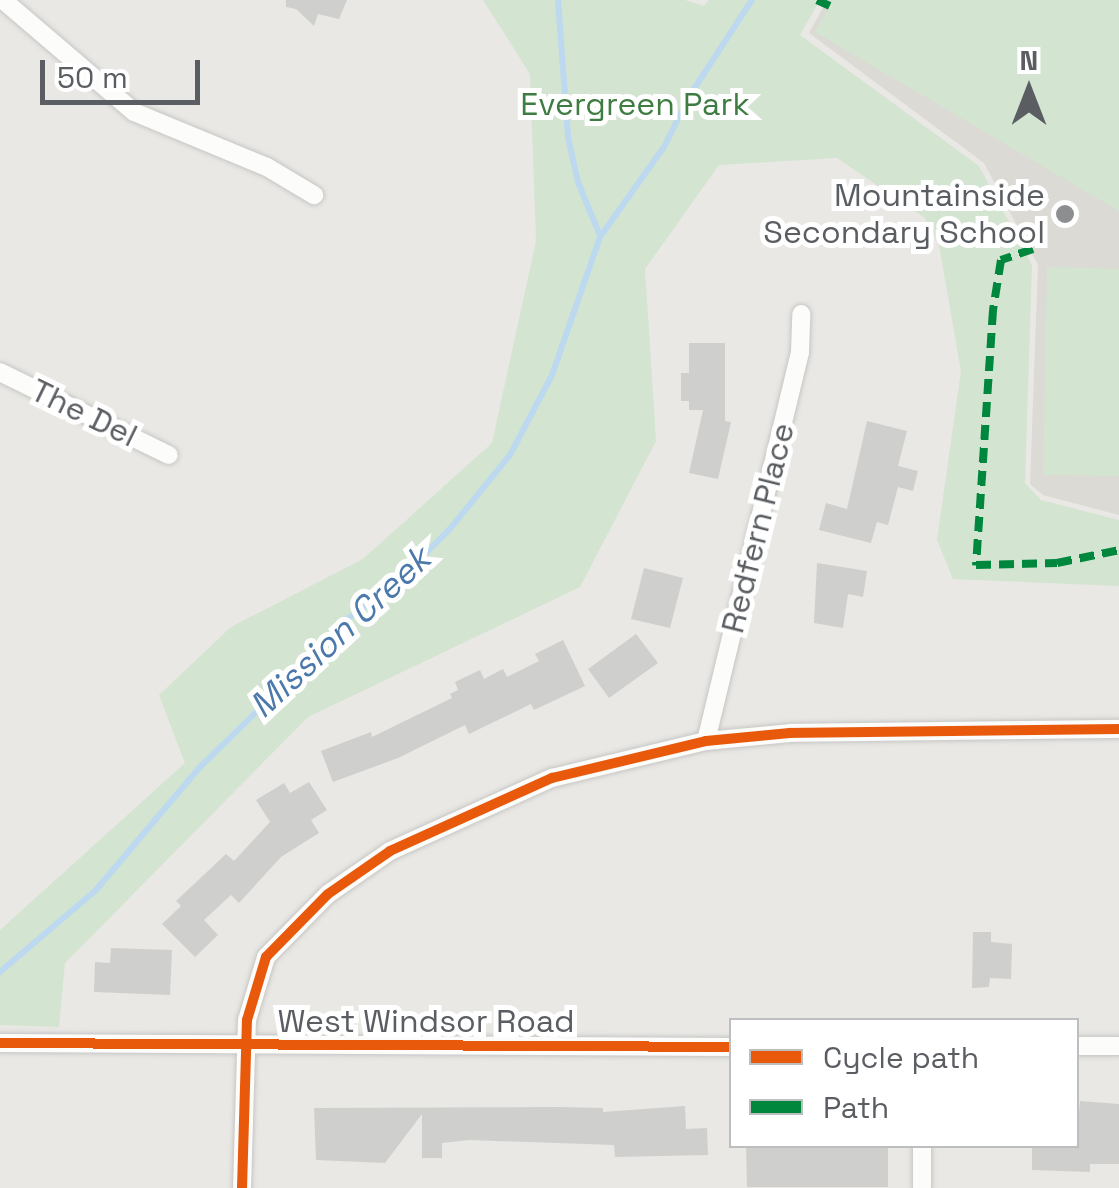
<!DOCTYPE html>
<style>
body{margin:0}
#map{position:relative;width:1119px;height:1188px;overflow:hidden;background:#e9e8e4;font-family:"Space Grotesk",sans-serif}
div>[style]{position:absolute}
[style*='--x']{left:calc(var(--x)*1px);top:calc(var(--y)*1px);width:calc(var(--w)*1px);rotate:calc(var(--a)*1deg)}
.education>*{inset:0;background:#dcdad4}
.green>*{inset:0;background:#d3e4d1}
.stream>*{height:6px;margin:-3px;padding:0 3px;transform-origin:3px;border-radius:3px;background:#bcd9ef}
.building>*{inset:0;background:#cfcfcd}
.roads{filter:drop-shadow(0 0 2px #c6c6c6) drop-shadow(0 0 2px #c6c6c6)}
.minor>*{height:18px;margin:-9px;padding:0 9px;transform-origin:9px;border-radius:9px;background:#fcfcfb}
.quiet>*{height:8px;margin-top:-4px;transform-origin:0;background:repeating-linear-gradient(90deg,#00873e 0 15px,transparent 0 23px)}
.cycleway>*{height:10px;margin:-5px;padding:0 5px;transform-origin:5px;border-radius:5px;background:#e8590c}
.dots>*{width:28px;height:28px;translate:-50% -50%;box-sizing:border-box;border:5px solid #fff;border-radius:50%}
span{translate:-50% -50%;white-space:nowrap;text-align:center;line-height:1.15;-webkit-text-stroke:10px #fff;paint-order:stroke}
.park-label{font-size:32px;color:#3e7c42}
.poi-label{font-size:32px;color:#5a5d61}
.right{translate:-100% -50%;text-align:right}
.street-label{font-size:32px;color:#5a5d61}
.water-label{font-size:35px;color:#4c79ab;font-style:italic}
.legend{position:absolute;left:729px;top:1018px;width:350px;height:130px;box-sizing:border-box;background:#fff;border:2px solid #bdbec0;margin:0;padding:12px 18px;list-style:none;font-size:30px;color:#5a5d61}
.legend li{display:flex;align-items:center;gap:20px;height:50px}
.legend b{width:50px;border:2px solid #bdbec0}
.north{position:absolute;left:979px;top:40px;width:100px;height:100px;-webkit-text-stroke:8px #fff;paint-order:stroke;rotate:0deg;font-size:28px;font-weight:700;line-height:40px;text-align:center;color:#5a5d61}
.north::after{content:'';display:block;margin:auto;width:35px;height:45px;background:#5a5d61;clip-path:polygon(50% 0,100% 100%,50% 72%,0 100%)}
.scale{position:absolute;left:40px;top:60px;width:160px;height:45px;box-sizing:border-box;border:5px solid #5a5d61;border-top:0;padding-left:12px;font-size:30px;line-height:35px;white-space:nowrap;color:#5a5d61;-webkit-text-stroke:8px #fff;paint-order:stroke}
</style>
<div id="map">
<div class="education">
<i style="clip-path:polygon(827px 0,1119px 0,1119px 515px,1043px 495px,1030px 484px,1038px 265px,984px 163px,809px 33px)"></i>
</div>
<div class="green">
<i style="clip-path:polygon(483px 0,685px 0,704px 6px,709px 0,820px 0,800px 35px,979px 166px,1032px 265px,1025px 483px,1041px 500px,1119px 520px,1119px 586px,953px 579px,937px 540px,961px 371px,939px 245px,925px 218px,837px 158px,719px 165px,645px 269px,656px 441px,580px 587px,308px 717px,65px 963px,59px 1027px,0 1025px,0 930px,185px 763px,159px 695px,231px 627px,363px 559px,492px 443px,536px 241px,530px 74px)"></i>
<i style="clip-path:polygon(833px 0,1119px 0,1119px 211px,815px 32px)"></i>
<i style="clip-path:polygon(1047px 267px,1119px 269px,1119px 476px,1043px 475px)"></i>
</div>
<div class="stream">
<i style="--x:558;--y:0;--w:137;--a:85.8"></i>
<i style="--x:568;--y:137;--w:46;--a:77.5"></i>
<i style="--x:578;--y:182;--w:58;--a:67.8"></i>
<i style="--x:0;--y:972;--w:126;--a:-40.5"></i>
<i style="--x:96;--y:890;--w:160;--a:-49.8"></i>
<i style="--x:199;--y:768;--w:120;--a:-44.3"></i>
<i style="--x:285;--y:684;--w:78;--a:-48.1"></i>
<i style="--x:337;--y:626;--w:62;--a:-34.5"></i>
<i style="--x:388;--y:591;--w:86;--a:-45"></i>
<i style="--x:449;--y:530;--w:97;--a:-50.9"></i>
<i style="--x:510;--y:455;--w:90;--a:-62.3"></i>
<i style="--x:552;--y:375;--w:146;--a:-70.8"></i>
<i style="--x:600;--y:237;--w:110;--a:-54.6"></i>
<i style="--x:664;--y:147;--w:58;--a:-63.4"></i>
<i style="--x:690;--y:95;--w:113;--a:-56.9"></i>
</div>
<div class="building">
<i style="clip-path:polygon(286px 0,347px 0,339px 19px,318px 14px,314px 26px,296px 9px,286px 7px)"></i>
<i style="clip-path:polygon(689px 343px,725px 343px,725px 421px,731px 422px,718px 479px,689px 473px,703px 410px,689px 410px,689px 401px,681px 401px,681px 373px,689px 373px)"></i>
<i style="clip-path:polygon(867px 421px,907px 431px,898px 466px,918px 471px,913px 491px,898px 487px,888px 525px,877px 522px,871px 543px,819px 530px,826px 503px,847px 509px)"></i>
<i style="clip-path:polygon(817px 563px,867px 571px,863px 597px,848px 594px,843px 628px,814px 623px)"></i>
<i style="clip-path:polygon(644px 568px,683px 578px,670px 628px,631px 619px)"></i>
<i style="clip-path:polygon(636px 634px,658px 663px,609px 698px,588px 669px)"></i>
<i style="clip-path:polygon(563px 640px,585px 686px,534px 710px,531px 704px,469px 734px,465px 725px,398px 758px,333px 782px,321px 751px,371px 732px,372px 737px,452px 698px,450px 694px,458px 690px,455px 682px,480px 670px,484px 679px,503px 669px,507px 677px,539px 661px,535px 654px)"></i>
<i style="clip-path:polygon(309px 782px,327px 810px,311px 820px,319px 833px,281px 857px,239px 903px,231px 895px,204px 920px,218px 935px,195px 957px,162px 924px,181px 906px,176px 901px,226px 854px,234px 861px,270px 822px,256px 800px,284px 783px,290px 793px)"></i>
<i style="clip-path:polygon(973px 932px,991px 932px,991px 942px,1012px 944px,1011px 979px,990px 978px,989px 987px,972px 988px)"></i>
<i style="clip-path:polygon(111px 948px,172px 950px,170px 995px,94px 992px,95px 962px,110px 963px)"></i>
<i style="clip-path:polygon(1080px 1101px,1119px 1104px,1119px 1164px,1090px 1164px,1090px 1172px,1032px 1170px,1032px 1146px,1076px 1146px)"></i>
<i style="clip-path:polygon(685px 1106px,686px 1129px,707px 1128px,708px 1155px,615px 1157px,614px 1145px,469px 1140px,442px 1143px,442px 1158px,422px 1158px,422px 1114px,385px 1163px,316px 1160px,314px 1108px,558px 1107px,603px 1108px,603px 1112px)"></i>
<i style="clip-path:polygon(746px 1146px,888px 1146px,888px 1187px,747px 1187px)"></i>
</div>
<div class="roads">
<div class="minor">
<i style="--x:3;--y:0;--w:172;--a:40.5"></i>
<i style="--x:134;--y:112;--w:144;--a:22.5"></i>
<i style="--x:267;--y:167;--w:55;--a:30.8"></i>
<i style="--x:0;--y:372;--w:188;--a:26.2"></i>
<i style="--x:706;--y:741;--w:400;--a:-76.4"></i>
<i style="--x:800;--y:352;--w:38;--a:-88"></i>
<i style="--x:0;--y:1043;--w:732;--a:0.31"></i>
<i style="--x:1076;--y:1046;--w:43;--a:0"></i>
<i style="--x:922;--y:1146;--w:42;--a:90"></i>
<i style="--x:242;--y:1188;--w:168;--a:-88.3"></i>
<i style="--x:247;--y:1020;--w:66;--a:-73.2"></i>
<i style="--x:266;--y:957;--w:88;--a:-45.5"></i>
<i style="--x:328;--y:894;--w:75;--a:-34.7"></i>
<i style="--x:390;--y:851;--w:178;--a:-24.3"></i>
<i style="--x:552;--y:778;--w:158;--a:-13.5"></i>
<i style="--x:706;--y:741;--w:84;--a:-5.4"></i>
<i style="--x:790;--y:733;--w:329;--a:-0.7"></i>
</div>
</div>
<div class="quiet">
<i style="--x:817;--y:0;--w:14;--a:25"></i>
<i style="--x:1033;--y:249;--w:34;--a:161"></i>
<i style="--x:1001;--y:260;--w:51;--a:99.1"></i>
<i style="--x:993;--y:310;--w:256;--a:93.8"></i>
<i style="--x:976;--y:565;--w:81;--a:-1.4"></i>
<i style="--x:1057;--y:563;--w:63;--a:-11.8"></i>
</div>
<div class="cycleway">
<i style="--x:0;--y:1043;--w:732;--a:0.31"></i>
<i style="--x:242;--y:1188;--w:168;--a:-88.3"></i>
<i style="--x:247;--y:1020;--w:66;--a:-73.2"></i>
<i style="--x:266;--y:957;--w:88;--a:-45.5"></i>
<i style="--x:328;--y:894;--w:75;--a:-34.7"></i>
<i style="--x:390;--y:851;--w:178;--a:-24.3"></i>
<i style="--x:552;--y:778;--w:158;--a:-13.5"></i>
<i style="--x:706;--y:741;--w:84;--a:-5.4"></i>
<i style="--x:790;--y:733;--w:329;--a:-0.7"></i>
</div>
<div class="dots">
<i style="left:1065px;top:214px;background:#8c8e8f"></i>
</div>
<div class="park-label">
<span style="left:635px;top:104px">Evergreen Park</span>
</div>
<div class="poi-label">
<span class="right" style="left:1045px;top:214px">Mountainside<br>Secondary School</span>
</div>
<div class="street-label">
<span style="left:84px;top:413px;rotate:26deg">The Del</span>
<span style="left:758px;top:528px;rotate:-76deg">Redfern Place</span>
<span style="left:426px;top:1021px">West Windsor Road</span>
</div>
<div class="water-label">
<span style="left:340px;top:632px;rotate:-43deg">Mission Creek</span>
</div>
<ul class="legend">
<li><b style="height:12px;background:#e8590c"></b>Cycle path</li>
<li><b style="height:12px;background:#00873e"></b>Path</li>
</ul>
<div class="north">N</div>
<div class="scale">50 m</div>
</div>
